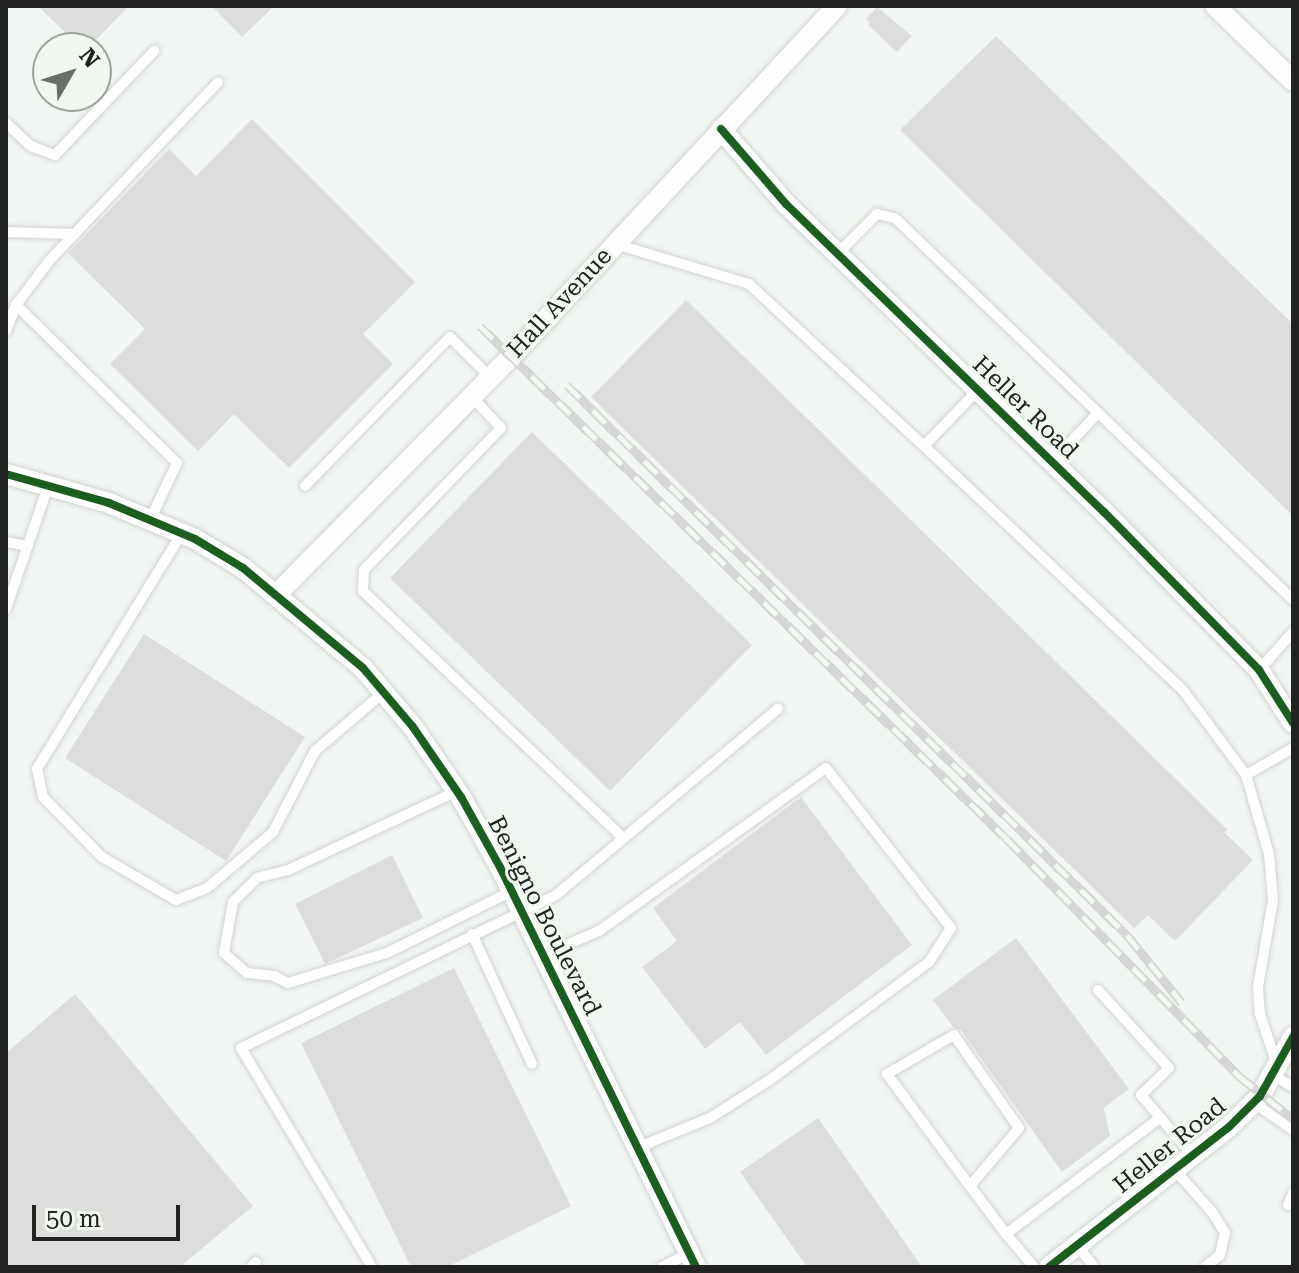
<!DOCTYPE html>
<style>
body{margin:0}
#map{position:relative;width:1299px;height:1273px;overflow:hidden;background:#f2f6f2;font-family:"Roboto Serif",serif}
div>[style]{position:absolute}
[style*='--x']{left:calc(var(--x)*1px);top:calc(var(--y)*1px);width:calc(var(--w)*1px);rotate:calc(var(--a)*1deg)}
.building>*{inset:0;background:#dddddc}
.roads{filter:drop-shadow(0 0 2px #d1d3d1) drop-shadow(0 0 2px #d1d3d1)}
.lane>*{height:10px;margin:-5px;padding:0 5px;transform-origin:5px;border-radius:5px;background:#fdfefd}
.street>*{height:20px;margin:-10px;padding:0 10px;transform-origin:10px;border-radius:10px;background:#fdfefd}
.rail>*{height:9px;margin-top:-4.5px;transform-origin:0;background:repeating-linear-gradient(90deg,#f1f8f0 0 18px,#d5d6d5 0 36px);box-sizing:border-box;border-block:2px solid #d5d6d5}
.cycleway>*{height:8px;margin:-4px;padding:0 4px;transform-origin:4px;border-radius:4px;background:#1b5e20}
span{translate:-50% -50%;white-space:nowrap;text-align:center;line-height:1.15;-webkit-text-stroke:6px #f1f8f0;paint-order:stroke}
.street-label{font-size:24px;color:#212320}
.frame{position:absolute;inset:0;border:8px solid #212320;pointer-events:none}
.north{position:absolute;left:32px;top:32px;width:80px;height:80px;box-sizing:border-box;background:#f1f8f0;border:2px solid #9ea39d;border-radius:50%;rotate:51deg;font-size:22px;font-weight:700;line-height:32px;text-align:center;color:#212320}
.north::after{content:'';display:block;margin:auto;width:28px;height:36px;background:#6a6d6a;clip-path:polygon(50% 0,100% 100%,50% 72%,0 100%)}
.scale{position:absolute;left:32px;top:1205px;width:148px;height:36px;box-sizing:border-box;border:4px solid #212320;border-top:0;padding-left:10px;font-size:24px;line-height:28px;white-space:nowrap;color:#212320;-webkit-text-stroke:6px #f1f8f0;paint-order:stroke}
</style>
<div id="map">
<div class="building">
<i style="clip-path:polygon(38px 6px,129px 6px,88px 48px,81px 48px)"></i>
<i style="clip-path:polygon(212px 6px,274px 6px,242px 37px)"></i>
<i style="clip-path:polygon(877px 7px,912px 36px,897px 52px,868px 25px,870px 23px,866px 19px)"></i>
<i style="clip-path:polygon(996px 36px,1293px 324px,1293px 516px,900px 130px)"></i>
<i style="clip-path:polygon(252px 119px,415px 282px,363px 334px,393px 364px,289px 468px,234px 414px,198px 451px,110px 364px,145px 329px,68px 253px,169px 149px,196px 176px)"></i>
<i style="clip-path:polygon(686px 300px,1228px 830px,1224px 832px,1253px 860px,1175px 941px,1148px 915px,1134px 928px,591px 397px)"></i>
<i style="clip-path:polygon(532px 432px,752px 645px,610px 791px,390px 578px)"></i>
<i style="clip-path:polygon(144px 634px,305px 737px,226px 861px,65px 758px)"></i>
<i style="clip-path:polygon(801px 797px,912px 945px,766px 1055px,740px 1022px,705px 1049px,642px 967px,677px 941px,653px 908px)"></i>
<i style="clip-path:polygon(392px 855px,423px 918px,325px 964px,295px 904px)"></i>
<i style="clip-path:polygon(1016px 938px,1129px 1089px,1104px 1108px,1110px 1136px,1062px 1172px,961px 1030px,953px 1027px,933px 1000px)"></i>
<i style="clip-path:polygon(454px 968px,571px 1206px,447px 1267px,411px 1267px,301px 1043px)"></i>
<i style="clip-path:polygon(75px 994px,253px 1206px,180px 1267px,6px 1267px,6px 1053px)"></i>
<i style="clip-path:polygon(818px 1118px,922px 1267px,807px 1267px,740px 1172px)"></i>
</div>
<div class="roads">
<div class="lane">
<i style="--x:6;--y:123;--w:34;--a:43"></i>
<i style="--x:31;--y:146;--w:26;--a:21"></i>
<i style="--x:55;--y:155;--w:144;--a:-46.4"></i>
<i style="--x:6;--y:232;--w:68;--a:1.7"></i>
<i style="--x:615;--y:244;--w:140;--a:16.6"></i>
<i style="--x:749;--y:284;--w:238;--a:42.8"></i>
<i style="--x:924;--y:446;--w:78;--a:-46"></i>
<i style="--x:837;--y:254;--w:57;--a:-45"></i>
<i style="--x:877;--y:214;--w:18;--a:13"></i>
<i style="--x:895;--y:218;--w:552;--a:43.82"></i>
<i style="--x:6;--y:331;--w:28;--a:-69"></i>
<i style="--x:472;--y:397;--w:42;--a:46.9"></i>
<i style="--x:501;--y:428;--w:197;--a:134"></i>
<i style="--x:364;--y:570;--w:21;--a:93"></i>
<i style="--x:363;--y:591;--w:359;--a:43.5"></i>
<i style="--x:924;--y:446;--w:354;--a:43.3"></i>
<i style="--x:1182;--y:689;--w:107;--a:53.3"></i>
<i style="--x:1246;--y:775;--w:54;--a:-29.9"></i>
<i style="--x:1052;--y:462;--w:67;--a:-46.8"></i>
<i style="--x:305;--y:486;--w:208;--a:-45.8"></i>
<i style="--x:450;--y:337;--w:58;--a:45"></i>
<i style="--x:150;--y:520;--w:63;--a:-64.7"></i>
<i style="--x:177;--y:463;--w:226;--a:-135.5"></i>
<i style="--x:16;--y:305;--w:55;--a:-53.1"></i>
<i style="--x:49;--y:261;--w:246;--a:-46.6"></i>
<i style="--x:182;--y:533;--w:277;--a:121.6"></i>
<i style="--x:37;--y:769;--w:29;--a:78"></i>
<i style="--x:43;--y:797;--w:84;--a:45.5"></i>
<i style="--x:102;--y:857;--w:86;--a:30.2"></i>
<i style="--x:176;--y:900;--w:33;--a:-21"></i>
<i style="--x:207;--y:888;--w:87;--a:-40.3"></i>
<i style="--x:273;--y:832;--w:91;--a:-62.6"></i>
<i style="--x:315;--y:751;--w:91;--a:-40.5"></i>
<i style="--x:6;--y:542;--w:22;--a:10"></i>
<i style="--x:6;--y:609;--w:130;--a:-71.1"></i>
<i style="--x:1259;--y:670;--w:51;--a:-48.2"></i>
<i style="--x:1246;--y:775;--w:82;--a:73.8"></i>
<i style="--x:1269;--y:854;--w:46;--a:85"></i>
<i style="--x:1273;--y:900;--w:88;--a:99.8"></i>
<i style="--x:1258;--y:987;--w:27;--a:86"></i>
<i style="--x:1260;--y:1014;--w:54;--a:71.6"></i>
<i style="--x:457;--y:791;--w:187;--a:154.9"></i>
<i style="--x:288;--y:870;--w:32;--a:166"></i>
<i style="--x:257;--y:878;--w:34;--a:135"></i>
<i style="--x:233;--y:902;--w:52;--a:100"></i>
<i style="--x:224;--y:953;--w:30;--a:41"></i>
<i style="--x:247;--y:973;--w:27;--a:6"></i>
<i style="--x:274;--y:976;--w:16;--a:27"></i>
<i style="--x:288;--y:983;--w:103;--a:-16.9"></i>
<i style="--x:387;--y:953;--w:140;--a:-26.4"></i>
<i style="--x:472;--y:934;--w:143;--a:65.2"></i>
<i style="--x:543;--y:955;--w:61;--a:-23.2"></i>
<i style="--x:599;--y:931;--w:279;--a:-35.7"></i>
<i style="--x:826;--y:768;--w:203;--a:52"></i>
<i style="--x:951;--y:928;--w:40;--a:122.9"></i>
<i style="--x:929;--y:962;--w:197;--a:143.5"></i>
<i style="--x:771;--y:1079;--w:72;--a:147.4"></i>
<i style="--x:710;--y:1118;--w:80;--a:157.9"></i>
<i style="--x:1098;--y:990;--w:105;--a:47.7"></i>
<i style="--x:1169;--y:1068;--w:39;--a:136"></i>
<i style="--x:1141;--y:1095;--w:79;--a:49.6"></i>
<i style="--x:1273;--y:1075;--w:23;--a:31"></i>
<i style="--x:1254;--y:1103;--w:47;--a:34.7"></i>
<i style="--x:1174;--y:1169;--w:57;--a:48.5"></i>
<i style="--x:1212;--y:1212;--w:25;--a:58"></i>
<i style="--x:1225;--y:1233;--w:23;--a:103"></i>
<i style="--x:1220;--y:1255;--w:19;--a:141"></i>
<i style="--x:970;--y:1186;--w:76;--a:-49.8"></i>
<i style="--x:1019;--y:1128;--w:113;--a:-125"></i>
<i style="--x:954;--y:1035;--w:78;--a:149.8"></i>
<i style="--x:887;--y:1074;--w:139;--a:53.5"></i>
<i style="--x:970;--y:1186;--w:60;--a:53.1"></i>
<i style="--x:1006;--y:1234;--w:193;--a:-37"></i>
<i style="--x:1288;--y:1205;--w:13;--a:-67"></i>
<i style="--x:1006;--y:1234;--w:43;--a:49.7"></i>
<i style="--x:1077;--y:1245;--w:28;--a:52"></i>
<i style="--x:251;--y:1267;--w:7;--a:-45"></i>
<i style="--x:372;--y:1267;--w:255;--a:-120.9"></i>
<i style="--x:241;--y:1048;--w:350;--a:-25.9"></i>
<i style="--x:556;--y:895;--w:290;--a:-40"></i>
<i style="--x:662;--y:1267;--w:29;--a:-27"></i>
</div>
<div class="street">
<i style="--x:1215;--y:6;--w:108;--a:43.9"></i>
<i style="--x:721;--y:129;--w:99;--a:49.1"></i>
<i style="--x:786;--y:204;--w:443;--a:44.1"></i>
<i style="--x:1104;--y:512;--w:221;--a:45.5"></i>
<i style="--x:1259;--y:670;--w:63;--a:57.3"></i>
<i style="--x:6;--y:474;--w:107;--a:15.7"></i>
<i style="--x:109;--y:503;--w:93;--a:22.7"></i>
<i style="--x:195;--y:539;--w:56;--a:31.1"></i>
<i style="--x:243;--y:568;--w:156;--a:39.8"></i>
<i style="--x:363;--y:668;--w:77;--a:49.7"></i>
<i style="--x:413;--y:727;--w:85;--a:55.6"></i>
<i style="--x:461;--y:797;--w:80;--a:60.9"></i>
<i style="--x:500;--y:867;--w:445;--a:63.9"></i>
<i style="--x:277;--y:594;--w:332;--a:-45.4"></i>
<i style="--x:510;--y:358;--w:480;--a:-47.1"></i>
<i style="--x:1049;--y:1267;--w:229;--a:-37.9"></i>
<i style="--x:1230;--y:1126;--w:42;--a:-45"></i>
<i style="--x:1260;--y:1096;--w:68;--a:-60.8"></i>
</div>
</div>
<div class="rail">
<i style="--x:480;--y:326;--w:735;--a:44.23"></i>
<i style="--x:1007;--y:839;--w:332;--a:45.6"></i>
<i style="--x:1239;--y:1076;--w:69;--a:38.5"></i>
<i style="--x:567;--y:385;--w:785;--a:44.48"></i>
<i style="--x:1127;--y:935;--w:87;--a:51"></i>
</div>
<div class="cycleway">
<i style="--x:721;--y:129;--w:99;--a:49.1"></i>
<i style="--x:786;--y:204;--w:443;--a:44.1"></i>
<i style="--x:1104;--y:512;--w:221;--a:45.5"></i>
<i style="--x:1259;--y:670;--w:63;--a:57.3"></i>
<i style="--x:6;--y:474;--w:107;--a:15.7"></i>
<i style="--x:109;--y:503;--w:93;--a:22.7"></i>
<i style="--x:195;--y:539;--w:56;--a:31.1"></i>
<i style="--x:243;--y:568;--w:156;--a:39.8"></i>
<i style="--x:363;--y:668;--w:77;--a:49.7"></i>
<i style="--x:413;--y:727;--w:85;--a:55.6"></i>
<i style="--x:461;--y:797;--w:80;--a:60.9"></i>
<i style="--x:500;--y:867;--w:445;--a:63.9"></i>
<i style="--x:1049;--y:1267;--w:229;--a:-37.9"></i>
<i style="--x:1230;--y:1126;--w:42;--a:-45"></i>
<i style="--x:1260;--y:1096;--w:68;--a:-60.8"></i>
</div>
<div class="street-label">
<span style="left:560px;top:303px;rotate:-47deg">Hall Avenue</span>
<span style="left:1025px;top:408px;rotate:44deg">Heller Road</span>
<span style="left:544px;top:916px;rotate:63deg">Benigno Boulevard</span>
<span style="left:1170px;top:1146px;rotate:-39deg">Heller Road</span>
</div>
<div class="frame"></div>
<div class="north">N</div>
<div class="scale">50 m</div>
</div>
